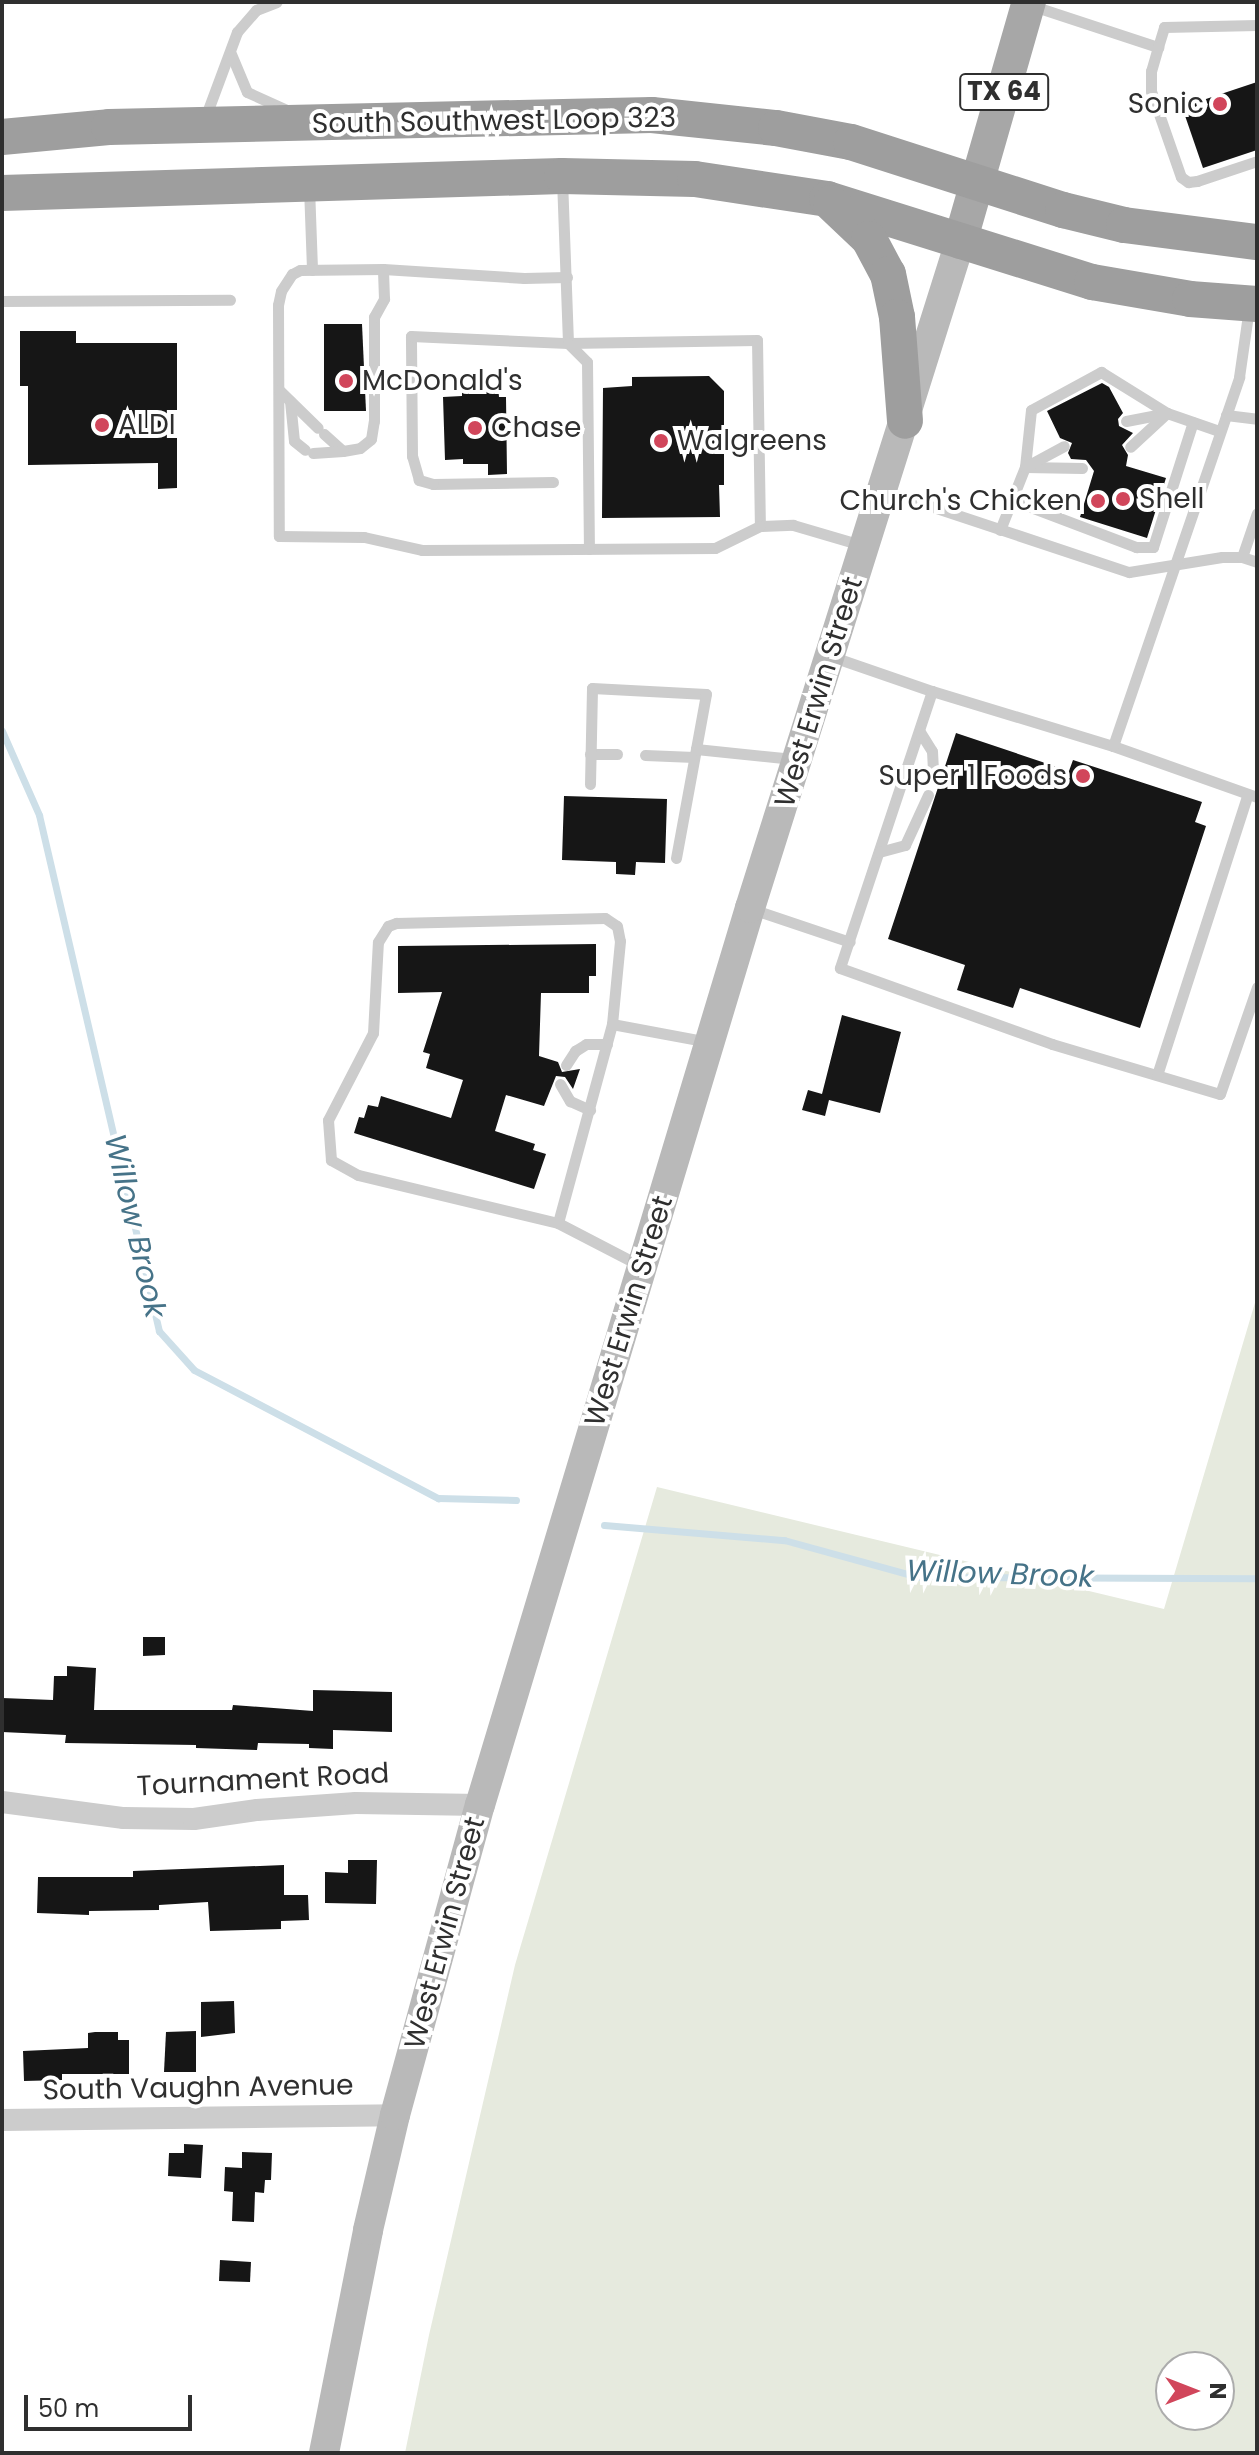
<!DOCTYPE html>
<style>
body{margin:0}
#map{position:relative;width:1259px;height:2455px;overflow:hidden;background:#fff;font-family:Poppins,sans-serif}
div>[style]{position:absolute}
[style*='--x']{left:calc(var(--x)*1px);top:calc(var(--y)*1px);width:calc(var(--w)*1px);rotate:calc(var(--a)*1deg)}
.green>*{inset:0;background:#e6eade}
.stream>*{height:7px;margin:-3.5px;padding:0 3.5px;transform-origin:3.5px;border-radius:3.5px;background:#cddfe8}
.building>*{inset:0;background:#161616}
.service>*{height:11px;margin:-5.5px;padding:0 5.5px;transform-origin:5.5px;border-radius:5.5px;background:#ccc}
.minor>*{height:22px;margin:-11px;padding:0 11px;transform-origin:11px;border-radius:11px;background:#ccc}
.secondary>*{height:30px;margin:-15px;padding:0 15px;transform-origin:15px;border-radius:15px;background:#b9b9b9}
.primary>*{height:34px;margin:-17px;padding:0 17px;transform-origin:17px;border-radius:17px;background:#a7a7a7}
.trunk>*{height:36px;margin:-18px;padding:0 18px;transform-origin:18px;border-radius:18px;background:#9e9e9e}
.dots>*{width:22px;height:22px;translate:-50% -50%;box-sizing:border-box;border:4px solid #fff;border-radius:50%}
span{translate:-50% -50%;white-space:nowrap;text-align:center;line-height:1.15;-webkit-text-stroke:8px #fff;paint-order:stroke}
.shield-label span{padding:2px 6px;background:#fff;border:2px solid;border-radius:6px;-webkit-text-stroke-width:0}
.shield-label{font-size:26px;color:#2f2f2f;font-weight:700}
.poi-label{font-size:28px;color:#2f2f2f}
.right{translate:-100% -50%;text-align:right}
.left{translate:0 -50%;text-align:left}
.street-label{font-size:28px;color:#2f2f2f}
.water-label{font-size:30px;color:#467388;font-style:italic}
.frame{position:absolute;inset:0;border:4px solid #2f2f2f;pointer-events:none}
.north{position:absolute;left:1155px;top:2351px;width:80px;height:80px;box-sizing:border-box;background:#fff;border:2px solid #acacac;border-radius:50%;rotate:90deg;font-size:22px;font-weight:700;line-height:32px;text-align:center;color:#2f2f2f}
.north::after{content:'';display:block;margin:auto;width:28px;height:36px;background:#d1465b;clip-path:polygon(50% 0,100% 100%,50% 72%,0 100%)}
.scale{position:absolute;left:24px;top:2395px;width:168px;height:36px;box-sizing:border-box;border:4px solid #2f2f2f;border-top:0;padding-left:10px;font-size:24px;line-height:28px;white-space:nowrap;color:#2f2f2f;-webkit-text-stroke:6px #fff;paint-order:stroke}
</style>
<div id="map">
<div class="green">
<i style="clip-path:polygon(evenodd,1257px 1296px,1257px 2453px,405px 2453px,429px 2335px,515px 1965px,657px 1487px,1164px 1609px,1257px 1296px,1171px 2367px,1219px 2367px,1219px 2415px,1171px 2415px,1171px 2367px)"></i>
</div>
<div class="stream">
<i style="--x:2;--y:731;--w:92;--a:66.2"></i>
<i style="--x:39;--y:815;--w:530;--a:76.91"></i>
<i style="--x:159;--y:1331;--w:52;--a:48.1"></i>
<i style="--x:194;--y:1370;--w:276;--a:27.7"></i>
<i style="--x:438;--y:1498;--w:78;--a:1.5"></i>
<i style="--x:604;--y:1525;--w:181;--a:4.8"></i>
<i style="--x:784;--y:1540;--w:139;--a:15.4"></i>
<i style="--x:918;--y:1577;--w:339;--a:0.2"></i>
</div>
<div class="building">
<i style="clip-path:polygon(1257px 82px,1257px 150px,1203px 168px,1182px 107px)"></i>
<i style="clip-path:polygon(324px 324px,362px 324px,366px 411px,324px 411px)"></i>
<i style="clip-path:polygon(20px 331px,76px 331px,76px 343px,177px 343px,177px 488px,158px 489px,158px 463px,28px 465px,28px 386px,20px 386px)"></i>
<i style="clip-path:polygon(709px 376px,724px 391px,724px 485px,719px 485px,720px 517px,602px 518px,603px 388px,632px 386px,632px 377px)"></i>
<i style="clip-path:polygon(1102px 383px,1109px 387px,1123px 413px,1118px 419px,1119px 426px,1133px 433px,1122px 445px,1128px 455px,1126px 466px,1166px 478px,1147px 538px,1080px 517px,1094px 471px,1086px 460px,1071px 459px,1068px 453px,1072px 443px,1060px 438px,1047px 411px)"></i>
<i style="clip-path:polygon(498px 386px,499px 397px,506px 397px,507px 474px,488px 475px,488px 464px,463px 464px,463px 459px,445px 460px,443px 397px,462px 396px,462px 387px)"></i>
<i style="clip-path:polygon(956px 733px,1069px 771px,1073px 760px,1202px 802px,1195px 822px,1206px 826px,1140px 1028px,1020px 988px,1013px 1008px,957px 990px,965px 965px,888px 939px)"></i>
<i style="clip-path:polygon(564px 796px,667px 799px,665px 863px,636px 862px,635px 875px,616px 874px,616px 862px,562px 860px)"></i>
<i style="clip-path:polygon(596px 944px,596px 976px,589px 976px,589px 993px,541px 993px,539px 1056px,558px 1062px,562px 1072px,580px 1069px,573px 1089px,565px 1077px,556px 1076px,544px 1106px,506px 1095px,495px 1131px,535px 1144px,533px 1150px,546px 1154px,534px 1189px,354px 1133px,359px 1117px,364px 1118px,368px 1105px,378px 1107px,381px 1096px,451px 1118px,463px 1080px,426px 1068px,430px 1054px,423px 1052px,442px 992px,398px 993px,398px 946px)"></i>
<i style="clip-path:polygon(842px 1015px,901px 1032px,880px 1113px,829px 1100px,825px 1116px,802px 1110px,808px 1090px,822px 1094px)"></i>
<i style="clip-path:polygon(143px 1637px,165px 1637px,165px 1655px,143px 1656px)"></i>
<i style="clip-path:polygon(67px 1666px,96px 1668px,94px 1710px,232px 1710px,233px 1705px,313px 1711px,313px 1690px,392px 1692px,392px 1732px,333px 1730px,333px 1749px,309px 1748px,309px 1744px,258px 1743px,257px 1750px,196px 1748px,196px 1745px,65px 1743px,66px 1735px,2px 1732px,2px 1698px,53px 1700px,54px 1676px,67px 1676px)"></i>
<i style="clip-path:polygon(348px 1860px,377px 1860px,376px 1904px,325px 1903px,325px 1872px,348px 1873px)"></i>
<i style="clip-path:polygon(284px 1865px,284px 1895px,308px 1895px,309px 1920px,281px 1921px,281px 1929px,210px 1931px,208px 1902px,159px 1905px,159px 1910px,89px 1911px,89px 1915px,37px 1913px,38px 1877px,133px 1877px,133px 1871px)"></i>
<i style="clip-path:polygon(234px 2001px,235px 2033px,201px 2037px,201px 2002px)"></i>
<i style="clip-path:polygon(196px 2031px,196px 2072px,164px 2072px,166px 2032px)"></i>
<i style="clip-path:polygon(95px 2032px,118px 2032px,118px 2040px,129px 2040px,129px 2074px,62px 2074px,62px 2080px,24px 2081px,23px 2051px,88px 2048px,88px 2033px)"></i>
<i style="clip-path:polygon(184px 2144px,203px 2145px,201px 2178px,168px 2176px,169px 2153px,184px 2153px)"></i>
<i style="clip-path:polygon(242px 2152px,272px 2153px,271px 2180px,265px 2180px,264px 2193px,255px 2192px,254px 2222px,232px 2221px,233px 2192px,224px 2191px,225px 2167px,242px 2168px)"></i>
<i style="clip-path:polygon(220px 2260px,251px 2262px,250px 2282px,219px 2281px)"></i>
</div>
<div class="service">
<i style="--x:1033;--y:6;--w:132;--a:18.2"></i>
<i style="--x:1158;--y:47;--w:21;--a:-73"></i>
<i style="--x:1164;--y:27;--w:93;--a:-1.2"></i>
<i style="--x:1158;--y:47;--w:25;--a:106"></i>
<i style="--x:1151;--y:71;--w:20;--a:90"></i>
<i style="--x:1151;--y:91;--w:91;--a:70.8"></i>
<i style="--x:1181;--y:177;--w:9;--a:36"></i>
<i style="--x:1188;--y:182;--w:9;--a:-6"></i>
<i style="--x:1197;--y:181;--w:63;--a:-18.4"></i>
<i style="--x:231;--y:54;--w:41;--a:67.2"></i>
<i style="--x:247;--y:92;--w:46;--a:24.3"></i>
<i style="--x:205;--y:118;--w:92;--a:-69.6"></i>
<i style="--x:237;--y:32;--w:29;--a:-49"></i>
<i style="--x:256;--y:10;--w:22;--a:-21"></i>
<i style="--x:562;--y:179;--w:164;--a:87.9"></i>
<i style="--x:568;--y:343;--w:189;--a:-0.9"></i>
<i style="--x:757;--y:340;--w:186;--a:89.1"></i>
<i style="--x:760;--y:526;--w:33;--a:-2"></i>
<i style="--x:793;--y:525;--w:71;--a:16.4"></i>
<i style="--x:309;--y:187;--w:83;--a:87.9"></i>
<i style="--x:567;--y:277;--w:43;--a:178.7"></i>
<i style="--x:524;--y:278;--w:141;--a:-176.3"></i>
<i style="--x:383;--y:269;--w:83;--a:179.3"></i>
<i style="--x:300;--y:270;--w:9;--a:153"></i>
<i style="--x:292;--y:274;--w:20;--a:123"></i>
<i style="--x:281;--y:291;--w:14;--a:102"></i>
<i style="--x:278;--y:305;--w:231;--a:89.8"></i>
<i style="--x:279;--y:536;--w:85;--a:0.7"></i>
<i style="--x:364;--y:537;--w:59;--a:12.6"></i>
<i style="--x:422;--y:550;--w:293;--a:-0.4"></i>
<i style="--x:715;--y:548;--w:50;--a:-26.1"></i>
<i style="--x:2;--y:301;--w:228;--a:-0.3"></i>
<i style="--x:279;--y:390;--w:54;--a:44.3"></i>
<i style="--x:290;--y:401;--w:40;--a:84.3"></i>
<i style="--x:294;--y:441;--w:14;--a:39"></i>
<i style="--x:1226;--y:415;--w:31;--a:7"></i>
<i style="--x:1126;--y:421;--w:42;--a:-11"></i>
<i style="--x:1167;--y:413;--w:55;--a:19.1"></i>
<i style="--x:324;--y:434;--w:25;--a:42"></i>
<i style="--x:343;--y:451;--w:17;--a:-10"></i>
<i style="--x:360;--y:448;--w:14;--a:-39"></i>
<i style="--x:371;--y:439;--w:18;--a:-81"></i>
<i style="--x:374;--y:421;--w:104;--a:-90"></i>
<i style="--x:374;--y:317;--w:21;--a:-61"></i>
<i style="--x:384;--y:299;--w:30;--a:-92"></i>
<i style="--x:313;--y:453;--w:30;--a:-4"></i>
<i style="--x:1082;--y:468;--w:57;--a:-179"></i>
<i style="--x:1025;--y:467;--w:57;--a:-84"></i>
<i style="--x:1031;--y:410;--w:80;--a:-28.5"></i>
<i style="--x:1101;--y:372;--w:78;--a:31.8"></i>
<i style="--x:1167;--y:413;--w:50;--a:137.4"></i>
<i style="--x:553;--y:482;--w:120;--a:179"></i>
<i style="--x:433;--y:484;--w:15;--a:-164"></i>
<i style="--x:419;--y:480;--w:25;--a:-106"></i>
<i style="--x:412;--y:456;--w:120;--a:-90.5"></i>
<i style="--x:411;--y:336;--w:157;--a:2.6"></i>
<i style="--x:568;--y:343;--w:27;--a:45"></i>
<i style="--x:587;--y:362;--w:187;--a:89.4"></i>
<i style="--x:885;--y:491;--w:257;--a:18.4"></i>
<i style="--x:1129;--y:572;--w:94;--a:-9.2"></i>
<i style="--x:1222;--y:557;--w:20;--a:0"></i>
<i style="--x:1242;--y:557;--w:16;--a:18"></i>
<i style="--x:1012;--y:500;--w:133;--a:20.8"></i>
<i style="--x:1136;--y:547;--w:17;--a:0"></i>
<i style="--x:1153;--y:547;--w:131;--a:-72.3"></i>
<i style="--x:1000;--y:530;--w:68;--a:-68.4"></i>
<i style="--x:1025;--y:467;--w:44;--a:-28.3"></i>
<i style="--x:1242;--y:557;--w:46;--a:-71.2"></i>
<i style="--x:833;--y:657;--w:105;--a:19"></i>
<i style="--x:932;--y:691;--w:189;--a:16.9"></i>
<i style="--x:1113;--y:746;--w:153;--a:19.5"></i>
<i style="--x:932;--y:691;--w:292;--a:108.4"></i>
<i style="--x:840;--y:968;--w:225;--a:19.7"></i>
<i style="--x:1052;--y:1044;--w:175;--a:16.6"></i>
<i style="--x:1220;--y:1094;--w:113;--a:-70.9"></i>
<i style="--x:920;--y:732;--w:22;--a:58"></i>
<i style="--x:932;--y:751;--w:22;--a:87"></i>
<i style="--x:1113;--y:746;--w:390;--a:-71.1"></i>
<i style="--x:1239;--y:377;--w:70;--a:-81.8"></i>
<i style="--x:590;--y:754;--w:27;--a:0"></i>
<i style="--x:645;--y:755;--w:49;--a:2.3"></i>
<i style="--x:590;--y:784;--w:96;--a:-88.8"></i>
<i style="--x:592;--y:688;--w:114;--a:3"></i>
<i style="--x:706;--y:694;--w:56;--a:100.3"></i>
<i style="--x:879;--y:852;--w:27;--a:-15"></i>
<i style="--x:905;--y:845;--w:55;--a:-65.3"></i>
<i style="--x:676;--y:858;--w:111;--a:-79.6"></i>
<i style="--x:696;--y:749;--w:98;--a:5.9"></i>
<i style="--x:752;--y:909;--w:103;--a:18.6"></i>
<i style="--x:612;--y:1024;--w:206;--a:105.2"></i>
<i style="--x:558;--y:1223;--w:206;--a:-166.5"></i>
<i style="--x:358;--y:1175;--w:31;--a:-151"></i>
<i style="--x:331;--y:1160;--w:40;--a:-94.3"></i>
<i style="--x:328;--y:1120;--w:98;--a:-62.7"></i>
<i style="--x:373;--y:1033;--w:91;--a:-86.9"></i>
<i style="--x:378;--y:942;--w:19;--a:-58"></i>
<i style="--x:388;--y:926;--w:9;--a:-21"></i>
<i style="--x:396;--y:923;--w:209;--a:-1.4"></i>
<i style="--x:605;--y:918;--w:14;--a:34"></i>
<i style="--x:617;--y:926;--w:15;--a:79"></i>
<i style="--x:620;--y:941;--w:83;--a:95.5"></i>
<i style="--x:612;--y:1024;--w:99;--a:10.5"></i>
<i style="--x:566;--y:1065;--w:17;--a:-57"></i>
<i style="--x:575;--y:1051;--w:13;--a:-32"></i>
<i style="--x:586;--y:1044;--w:21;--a:0"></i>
<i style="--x:1157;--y:1075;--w:295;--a:-72.1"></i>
<i style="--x:560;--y:1084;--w:20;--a:60"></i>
<i style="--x:570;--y:1101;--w:22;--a:24"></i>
<i style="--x:558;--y:1223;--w:91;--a:27.4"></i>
</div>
<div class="minor">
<i style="--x:2;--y:1802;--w:123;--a:7.5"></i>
<i style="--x:124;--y:1818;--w:70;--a:0.8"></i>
<i style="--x:194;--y:1819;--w:64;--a:-8.1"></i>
<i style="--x:257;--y:1810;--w:99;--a:-4"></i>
<i style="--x:356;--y:1803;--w:124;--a:0.9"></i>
<i style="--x:2;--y:2120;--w:393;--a:-0.7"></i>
</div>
<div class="secondary">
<i style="--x:324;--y:2453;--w:227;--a:-78.8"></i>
<i style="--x:368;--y:2230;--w:118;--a:-76.8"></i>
<i style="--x:395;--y:2115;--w:321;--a:-74.7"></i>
<i style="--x:480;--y:1805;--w:937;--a:-73.25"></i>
<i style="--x:750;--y:908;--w:698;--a:-72.5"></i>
</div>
<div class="primary">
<i style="--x:960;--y:242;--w:250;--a:-74"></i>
</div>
<div class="trunk">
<i style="--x:2;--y:137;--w:107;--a:-5.3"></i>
<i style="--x:109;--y:127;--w:543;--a:-1.27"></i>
<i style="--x:652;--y:115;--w:125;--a:6"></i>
<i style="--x:776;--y:128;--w:76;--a:10.6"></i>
<i style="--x:851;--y:142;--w:223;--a:17.8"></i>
<i style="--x:1063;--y:210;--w:63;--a:13.8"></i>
<i style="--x:1124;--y:225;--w:134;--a:7.3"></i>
<i style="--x:2;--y:193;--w:560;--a:-1.74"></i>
<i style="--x:562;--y:176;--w:133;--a:1.3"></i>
<i style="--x:695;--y:179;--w:134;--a:8.6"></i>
<i style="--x:827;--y:199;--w:278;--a:17.4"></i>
<i style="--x:1092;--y:282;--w:99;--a:9.8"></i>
<i style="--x:1190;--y:299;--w:67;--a:4.3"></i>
<i style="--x:831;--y:203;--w:52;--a:43.5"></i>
<i style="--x:869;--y:239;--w:40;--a:62"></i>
<i style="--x:888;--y:274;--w:44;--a:78.2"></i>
<i style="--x:897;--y:317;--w:104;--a:85.6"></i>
</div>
<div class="dots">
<i style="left:1220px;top:104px;background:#d1465b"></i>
<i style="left:346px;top:381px;background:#d1465b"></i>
<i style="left:102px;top:425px;background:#d1465b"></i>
<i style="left:475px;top:428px;background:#d1465b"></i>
<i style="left:661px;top:441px;background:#d1465b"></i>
<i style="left:1123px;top:499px;background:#d1465b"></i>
<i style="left:1098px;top:501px;background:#d1465b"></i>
<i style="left:1083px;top:776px;background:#d1465b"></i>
</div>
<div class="shield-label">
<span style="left:1004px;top:92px">TX 64</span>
</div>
<div class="poi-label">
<span class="right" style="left:1204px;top:104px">Sonic</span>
<span class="left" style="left:362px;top:381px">McDonald's</span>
<span class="left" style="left:118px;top:425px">ALDI</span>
<span class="left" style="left:491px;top:428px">Chase</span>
<span class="left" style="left:677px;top:441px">Walgreens</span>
<span class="left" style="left:1139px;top:499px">Shell</span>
<span class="right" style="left:1082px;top:501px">Church's Chicken</span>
<span class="right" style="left:1067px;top:776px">Super 1 Foods</span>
</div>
<div class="street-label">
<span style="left:494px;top:121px;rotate:-1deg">South Southwest Loop 323</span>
<span style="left:819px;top:692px;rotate:-73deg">West Erwin Street</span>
<span style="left:629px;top:1311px;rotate:-73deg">West Erwin Street</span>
<span style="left:263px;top:1780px;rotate:-3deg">Tournament Road</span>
<span style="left:445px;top:1933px;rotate:-75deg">West Erwin Street</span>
<span style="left:198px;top:2088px;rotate:-1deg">South Vaughn Avenue</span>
</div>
<div class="water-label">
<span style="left:135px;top:1226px;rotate:77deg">Willow Brook</span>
<span style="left:1000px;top:1574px;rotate:2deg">Willow Brook</span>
</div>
<div class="frame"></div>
<div class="north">N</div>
<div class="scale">50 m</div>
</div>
